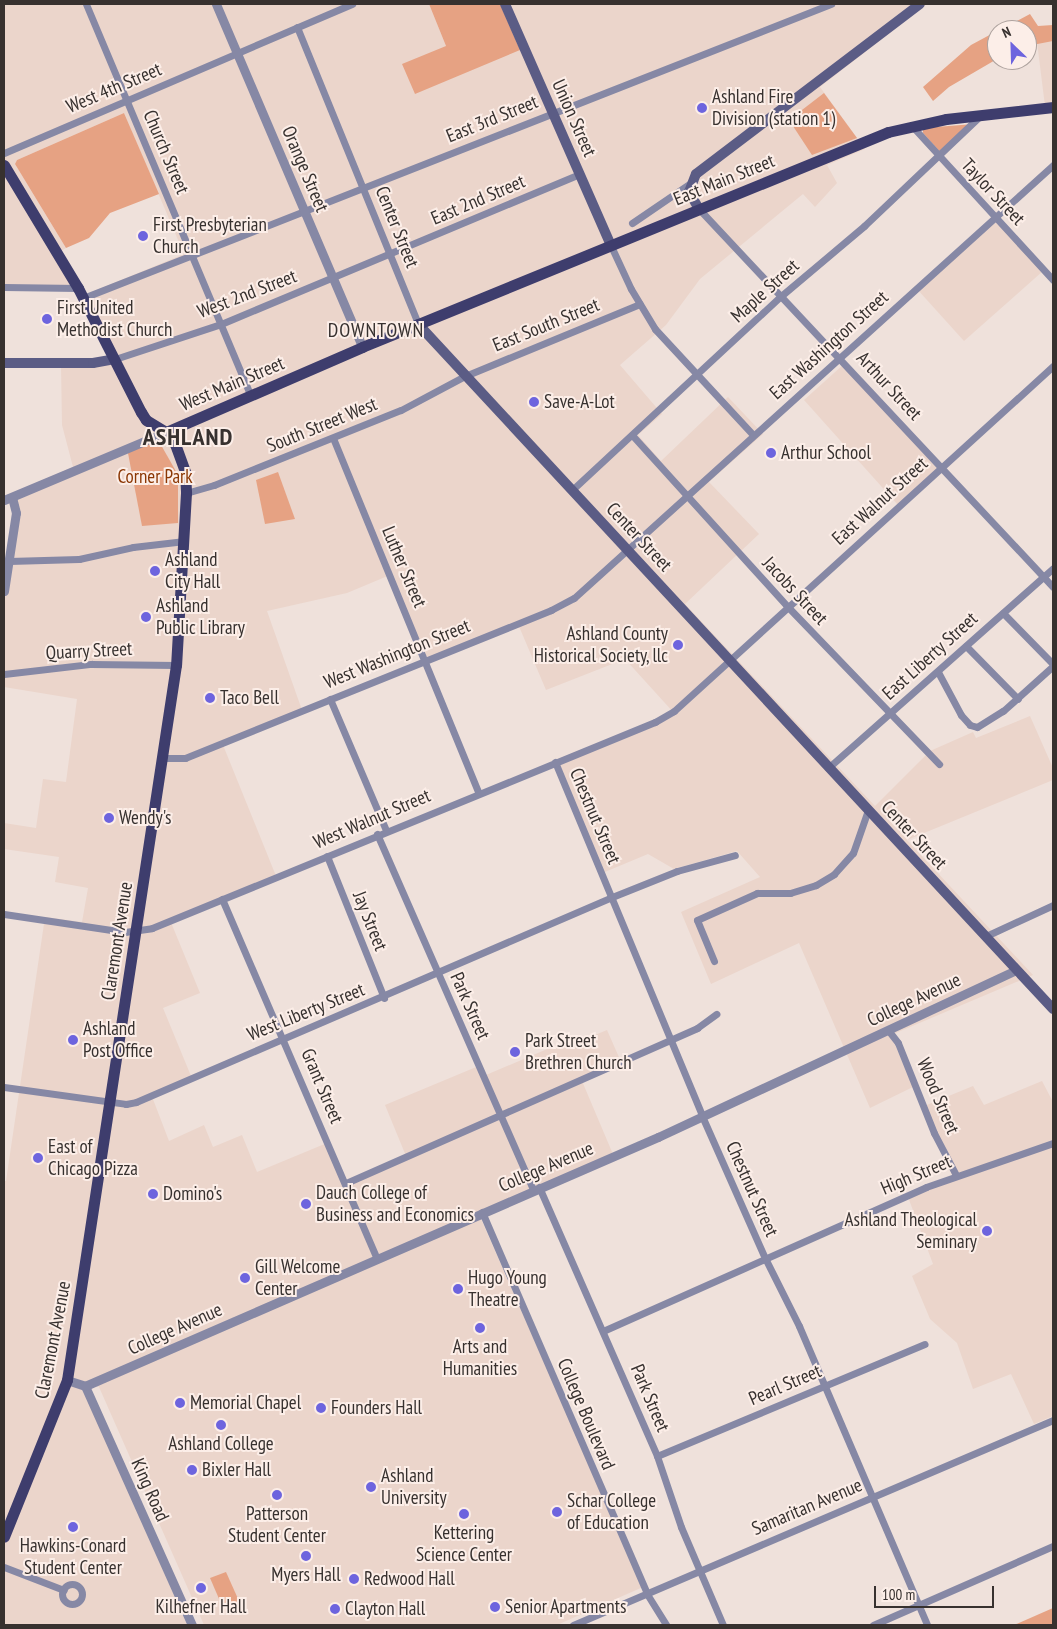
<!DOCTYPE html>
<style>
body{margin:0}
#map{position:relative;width:1057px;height:1629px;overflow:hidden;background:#efe1db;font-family:"PT Sans Narrow",sans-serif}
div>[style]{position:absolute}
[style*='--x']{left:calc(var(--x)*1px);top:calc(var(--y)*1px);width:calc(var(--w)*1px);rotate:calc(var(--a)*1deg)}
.built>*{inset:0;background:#ebd5cb}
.green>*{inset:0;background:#e6a283}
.minor>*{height:7px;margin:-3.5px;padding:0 3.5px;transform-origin:3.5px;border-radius:3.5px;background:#8688a5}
.minor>.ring{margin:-3.5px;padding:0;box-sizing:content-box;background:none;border:7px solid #8688a5;border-radius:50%}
.tertiary>*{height:9px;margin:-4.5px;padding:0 4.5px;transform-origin:4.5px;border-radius:4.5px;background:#8688a5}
.secondary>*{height:10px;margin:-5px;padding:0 5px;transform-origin:5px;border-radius:5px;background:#5b5c85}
.primary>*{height:11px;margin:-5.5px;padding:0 5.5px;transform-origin:5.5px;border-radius:5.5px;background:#3e3d6d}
.dots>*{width:14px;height:14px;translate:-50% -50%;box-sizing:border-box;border:2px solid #fceee8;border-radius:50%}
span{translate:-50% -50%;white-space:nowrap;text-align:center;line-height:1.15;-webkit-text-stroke:4px #fceee8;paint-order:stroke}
.street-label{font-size:19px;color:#37312f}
.poi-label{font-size:19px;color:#37312f}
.left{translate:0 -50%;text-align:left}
.right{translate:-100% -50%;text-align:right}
.park-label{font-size:19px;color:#8b3704}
.neighbourhood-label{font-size:20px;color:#37312f;letter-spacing:1px}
.district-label{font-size:24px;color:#37312f;font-weight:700;letter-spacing:1px}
.frame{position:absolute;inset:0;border:5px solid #37312f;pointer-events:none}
.north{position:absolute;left:987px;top:20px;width:50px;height:50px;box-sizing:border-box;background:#fceee8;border:1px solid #ada29e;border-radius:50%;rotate:336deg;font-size:14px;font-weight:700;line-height:20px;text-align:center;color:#37312f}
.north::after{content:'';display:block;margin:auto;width:18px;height:22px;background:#6d64de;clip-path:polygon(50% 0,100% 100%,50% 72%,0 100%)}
.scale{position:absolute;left:874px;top:1586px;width:120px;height:22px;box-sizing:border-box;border:2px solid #37312f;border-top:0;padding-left:6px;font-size:15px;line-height:18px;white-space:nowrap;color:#37312f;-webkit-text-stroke:4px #fceee8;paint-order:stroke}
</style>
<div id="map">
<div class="built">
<i style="clip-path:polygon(4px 4px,429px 4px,446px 46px,415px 94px,500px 4px,927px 4px,820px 87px,865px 149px,827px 165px,837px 183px,815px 207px,803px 194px,700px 279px,666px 325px,620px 365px,662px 414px,638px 435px,661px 461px,728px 397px,763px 434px,709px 482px,759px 534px,685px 604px,875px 806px,930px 751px,973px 732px,976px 738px,1030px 716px,1053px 768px,1053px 780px,907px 840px,1033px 975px,891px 1035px,913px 1087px,870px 1108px,799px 943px,711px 984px,681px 912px,760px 877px,737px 851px,674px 869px,648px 854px,600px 874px,553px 761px,674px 713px,625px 659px,546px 690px,518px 624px,427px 661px,390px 575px,347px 593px,267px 611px,303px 713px,223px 745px,276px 876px,170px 920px,200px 993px,163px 1008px,191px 1076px,151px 1094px,169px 1141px,204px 1125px,213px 1147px,242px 1135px,257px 1172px,327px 1143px,343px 1182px,406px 1156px,385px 1105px,481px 1065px,486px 1075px,559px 1044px,571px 1045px,607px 1030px,622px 1064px,582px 1081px,615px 1159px,481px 1219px,643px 1587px,557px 1625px,204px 1625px,99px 1387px,60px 1375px,86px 1393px,187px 1625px,4px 1625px,4px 1181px,6px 1181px,45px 917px,82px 922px,88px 888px,55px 882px,59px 857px,4px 849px,4px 823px,36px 828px,43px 779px,66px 782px,77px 699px,4px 687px,4px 583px,17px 491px,73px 467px,62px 425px,61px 365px,119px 364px,87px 294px,184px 254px,124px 113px,17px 160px,15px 164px,66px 248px,56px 254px,78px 288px,5px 291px,4px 366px)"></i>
<i style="clip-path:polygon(1053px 41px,1053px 105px,1045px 106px,1037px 42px)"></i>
<i style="clip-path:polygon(996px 218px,1043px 271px,964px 341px,917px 289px)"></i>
<i style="clip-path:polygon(844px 364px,938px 468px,898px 505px,804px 400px)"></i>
<i style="clip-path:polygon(1042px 1081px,1053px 1102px,1053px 1416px,1034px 1424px,1011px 1374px,973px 1389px,957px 1343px,930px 1319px,912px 1276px,933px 1264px,908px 1197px,953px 1177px,922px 1107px,973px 1086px,984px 1105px)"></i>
</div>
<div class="green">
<i style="clip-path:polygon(429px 4px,500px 4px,520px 50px,415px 94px,402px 64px,446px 46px)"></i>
<i style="clip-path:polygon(1030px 14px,1038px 26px,1053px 25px,1053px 41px,1027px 46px,1027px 30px,1000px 30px)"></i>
<i style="clip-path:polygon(997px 31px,997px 59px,949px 87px,933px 101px,923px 87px,971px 45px)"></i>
<i style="clip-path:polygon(824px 93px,857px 138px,812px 155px,789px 120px)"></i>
<i style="clip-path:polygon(124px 113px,159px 194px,110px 213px,89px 238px,66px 248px,15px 164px,17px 160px)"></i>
<i style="clip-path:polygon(974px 124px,942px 154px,923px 133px,923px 128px)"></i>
<i style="clip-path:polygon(156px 436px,178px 475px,178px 523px,142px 526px,127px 448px)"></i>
<i style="clip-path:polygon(278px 472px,295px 519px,265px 524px,256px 480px)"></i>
<i style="clip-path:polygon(226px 1572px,239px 1601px,223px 1608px,210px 1578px)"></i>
<i style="clip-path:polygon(1053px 1608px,1053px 1625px,1014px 1625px)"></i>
</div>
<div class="minor">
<i style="--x:86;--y:4;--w:424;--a:67.2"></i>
<i style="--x:297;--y:27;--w:321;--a:67.8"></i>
<i style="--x:912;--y:126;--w:209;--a:47.5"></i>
<i style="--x:4;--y:153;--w:379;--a:-23.2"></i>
<i style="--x:699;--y:209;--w:518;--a:46.88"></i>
<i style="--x:632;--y:223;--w:69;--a:-34.4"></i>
<i style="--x:611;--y:246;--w:47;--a:65.1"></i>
<i style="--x:631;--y:289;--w:47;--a:59"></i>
<i style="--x:655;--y:329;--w:144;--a:47.2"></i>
<i style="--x:4;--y:287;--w:74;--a:0.8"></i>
<i style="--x:83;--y:298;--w:804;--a:-21.46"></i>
<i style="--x:115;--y:359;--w:112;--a:-18.3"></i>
<i style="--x:221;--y:324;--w:388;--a:-22.7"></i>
<i style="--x:632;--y:435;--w:232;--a:47.8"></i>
<i style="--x:788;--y:607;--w:218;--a:46.1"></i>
<i style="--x:333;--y:438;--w:383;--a:67.7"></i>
<i style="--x:572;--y:490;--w:285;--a:-42.9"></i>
<i style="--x:781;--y:296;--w:109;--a:-40.1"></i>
<i style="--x:864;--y:226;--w:160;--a:-43.5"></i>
<i style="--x:186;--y:493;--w:29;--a:-16"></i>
<i style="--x:214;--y:485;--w:201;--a:-21.9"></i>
<i style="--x:401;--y:410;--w:72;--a:-28"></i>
<i style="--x:465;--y:376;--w:189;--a:-22.4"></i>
<i style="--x:9;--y:561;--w:70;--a:-1.6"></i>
<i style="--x:79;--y:559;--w:55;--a:-12.5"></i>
<i style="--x:133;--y:547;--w:52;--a:-6.6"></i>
<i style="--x:1003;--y:613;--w:71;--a:45.6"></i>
<i style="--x:966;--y:646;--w:74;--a:45.5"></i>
<i style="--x:938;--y:672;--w:49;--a:61.9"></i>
<i style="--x:961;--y:715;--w:13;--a:48"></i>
<i style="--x:970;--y:725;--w:7;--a:16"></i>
<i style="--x:977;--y:727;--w:31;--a:-32"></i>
<i style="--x:1003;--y:711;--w:67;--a:-42"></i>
<i style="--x:4;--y:674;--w:88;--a:-6.6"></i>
<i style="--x:91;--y:664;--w:85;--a:0.7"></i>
<i style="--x:330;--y:699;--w:142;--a:66.9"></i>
<i style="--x:162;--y:758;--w:23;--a:0"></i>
<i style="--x:185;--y:758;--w:395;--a:-22"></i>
<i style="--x:551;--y:610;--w:26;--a:-28"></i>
<i style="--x:574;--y:598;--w:646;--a:-42.11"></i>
<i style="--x:555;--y:762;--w:383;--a:67.4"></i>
<i style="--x:702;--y:1116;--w:155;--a:66.1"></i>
<i style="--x:765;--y:1258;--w:76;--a:63.4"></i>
<i style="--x:799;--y:1326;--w:325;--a:66.8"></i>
<i style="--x:828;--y:768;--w:301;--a:-41.6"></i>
<i style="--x:377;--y:834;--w:389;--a:66.3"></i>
<i style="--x:327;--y:856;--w:153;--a:68.1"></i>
<i style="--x:222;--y:899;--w:392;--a:66.7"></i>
<i style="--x:4;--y:914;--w:122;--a:8.5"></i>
<i style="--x:125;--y:932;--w:27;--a:-8"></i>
<i style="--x:152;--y:928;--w:544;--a:-22.27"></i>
<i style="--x:655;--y:722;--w:22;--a:-30"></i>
<i style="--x:674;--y:711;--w:513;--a:-42.31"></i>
<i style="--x:986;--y:936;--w:74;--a:-24.8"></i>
<i style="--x:714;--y:961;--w:44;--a:-112.5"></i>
<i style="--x:697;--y:920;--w:66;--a:-24.2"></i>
<i style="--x:757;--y:893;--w:33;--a:0"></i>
<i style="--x:790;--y:893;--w:27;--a:-17"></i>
<i style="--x:816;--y:885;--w:21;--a:-31"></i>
<i style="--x:834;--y:874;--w:28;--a:-48"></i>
<i style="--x:853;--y:853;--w:46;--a:-70.8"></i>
<i style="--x:888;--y:1030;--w:16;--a:52"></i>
<i style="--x:898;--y:1043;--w:97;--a:68.2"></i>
<i style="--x:934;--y:1133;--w:47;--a:62.4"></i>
<i style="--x:4;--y:1087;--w:123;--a:7.9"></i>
<i style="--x:126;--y:1104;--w:10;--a:-11"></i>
<i style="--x:136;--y:1102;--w:518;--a:-23.3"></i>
<i style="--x:612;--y:897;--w:70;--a:-21.8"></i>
<i style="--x:677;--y:871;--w:60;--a:-15.4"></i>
<i style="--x:346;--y:1183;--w:384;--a:-23.8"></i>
<i style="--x:697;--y:1028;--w:24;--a:-36"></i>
<i style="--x:539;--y:1187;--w:294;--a:66.3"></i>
<i style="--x:657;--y:1456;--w:75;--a:71.3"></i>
<i style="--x:681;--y:1527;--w:107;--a:66.8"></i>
<i style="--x:482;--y:1212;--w:416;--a:66.6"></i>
<i style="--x:647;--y:1594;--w:36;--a:58"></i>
<i style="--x:603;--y:1331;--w:354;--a:-24"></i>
<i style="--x:926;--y:1187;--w:134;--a:-19.1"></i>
<i style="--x:657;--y:1456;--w:290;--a:-22.7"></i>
<i style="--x:4;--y:1567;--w:64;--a:21"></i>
<i class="ring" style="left:62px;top:1584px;width:13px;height:13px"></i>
<i style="--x:573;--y:1625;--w:522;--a:-23.13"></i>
<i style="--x:873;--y:1625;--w:197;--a:-23.7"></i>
</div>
<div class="tertiary">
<i style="--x:216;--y:4;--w:373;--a:66.9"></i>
<i style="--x:4;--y:500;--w:176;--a:-22.8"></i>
<i style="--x:4;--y:591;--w:79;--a:-81.3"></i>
<i style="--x:16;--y:513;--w:16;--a:-104"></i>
<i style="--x:67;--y:1380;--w:19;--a:18"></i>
<i style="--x:85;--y:1386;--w:262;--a:65.9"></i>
<i style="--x:85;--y:1386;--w:625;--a:-23.49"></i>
<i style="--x:658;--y:1137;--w:395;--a:-25"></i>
</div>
<div class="secondary">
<i style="--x:505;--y:4;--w:264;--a:66.3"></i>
<i style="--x:699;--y:209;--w:20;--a:-120"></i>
<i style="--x:689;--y:192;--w:19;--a:-69"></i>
<i style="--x:696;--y:174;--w:281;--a:-37.2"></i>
<i style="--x:418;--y:324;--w:934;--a:47.17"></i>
<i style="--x:4;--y:363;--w:89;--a:0"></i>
<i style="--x:93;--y:363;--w:22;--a:-10"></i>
</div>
<div class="primary">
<i style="--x:4;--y:165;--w:144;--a:59"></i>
<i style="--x:78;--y:288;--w:139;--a:63.1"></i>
<i style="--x:141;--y:412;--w:9;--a:58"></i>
<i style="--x:146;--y:420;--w:23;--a:31"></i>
<i style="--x:166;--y:432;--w:15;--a:53"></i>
<i style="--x:175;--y:444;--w:30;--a:70"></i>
<i style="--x:185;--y:472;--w:21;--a:87"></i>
<i style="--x:186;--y:493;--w:172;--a:93.3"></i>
<i style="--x:176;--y:665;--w:723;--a:98.67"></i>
<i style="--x:67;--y:1380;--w:169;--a:111.9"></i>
<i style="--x:166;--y:432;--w:214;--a:-23.4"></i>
<i style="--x:362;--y:347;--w:568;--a:-22.23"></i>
<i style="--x:888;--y:132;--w:59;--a:-12.6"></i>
<i style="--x:946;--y:119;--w:108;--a:-6.4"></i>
</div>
<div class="dots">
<i style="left:702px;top:108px;background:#6d64de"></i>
<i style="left:143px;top:236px;background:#6d64de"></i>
<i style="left:47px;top:319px;background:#6d64de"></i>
<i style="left:534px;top:402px;background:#6d64de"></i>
<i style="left:771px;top:453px;background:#6d64de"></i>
<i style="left:155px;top:571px;background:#6d64de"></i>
<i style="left:146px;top:617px;background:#6d64de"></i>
<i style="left:678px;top:645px;background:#6d64de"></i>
<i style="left:210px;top:698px;background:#6d64de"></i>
<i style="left:109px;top:818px;background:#6d64de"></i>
<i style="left:73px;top:1040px;background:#6d64de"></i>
<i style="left:515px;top:1052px;background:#6d64de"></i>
<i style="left:38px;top:1158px;background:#6d64de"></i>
<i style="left:153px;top:1194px;background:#6d64de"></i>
<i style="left:306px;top:1204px;background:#6d64de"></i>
<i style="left:987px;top:1231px;background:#6d64de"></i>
<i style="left:245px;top:1278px;background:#6d64de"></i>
<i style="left:458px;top:1289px;background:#6d64de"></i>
<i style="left:480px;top:1328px;background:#6d64de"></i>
<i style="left:180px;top:1403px;background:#6d64de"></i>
<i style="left:321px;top:1408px;background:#6d64de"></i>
<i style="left:221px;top:1425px;background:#6d64de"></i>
<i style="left:192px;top:1470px;background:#6d64de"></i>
<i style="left:371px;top:1487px;background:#6d64de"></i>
<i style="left:277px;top:1495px;background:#6d64de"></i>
<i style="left:557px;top:1512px;background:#6d64de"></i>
<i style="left:464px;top:1514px;background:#6d64de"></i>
<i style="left:73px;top:1527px;background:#6d64de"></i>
<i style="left:306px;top:1556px;background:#6d64de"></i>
<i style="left:354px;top:1579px;background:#6d64de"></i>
<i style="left:201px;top:1588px;background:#6d64de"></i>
<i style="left:495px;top:1607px;background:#6d64de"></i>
<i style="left:335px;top:1609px;background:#6d64de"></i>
</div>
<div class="street-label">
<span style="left:114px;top:88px;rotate:-23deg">West 4th Street</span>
<span style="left:574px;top:118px;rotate:66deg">Union Street</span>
<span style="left:492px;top:119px;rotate:-22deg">East 3rd Street</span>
<span style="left:166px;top:152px;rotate:67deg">Church Street</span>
<span style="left:305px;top:169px;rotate:67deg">Orange Street</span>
<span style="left:724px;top:180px;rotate:-22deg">East Main Street</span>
<span style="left:993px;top:192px;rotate:47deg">Taylor Street</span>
<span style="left:478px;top:200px;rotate:-23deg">East 2nd Street</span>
<span style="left:397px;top:227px;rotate:68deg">Center Street</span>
<span style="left:765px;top:291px;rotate:-42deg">Maple Street</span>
<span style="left:247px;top:294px;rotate:-21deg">West 2nd Street</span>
<span style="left:546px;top:325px;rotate:-22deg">East South Street</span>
<span style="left:829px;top:345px;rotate:-42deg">East Washington Street</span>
<span style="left:232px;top:384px;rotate:-23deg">West Main Street</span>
<span style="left:889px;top:386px;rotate:47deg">Arthur Street</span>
<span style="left:322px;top:425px;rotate:-22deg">South Street West</span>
<span style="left:880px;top:501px;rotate:-42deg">East Walnut Street</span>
<span style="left:639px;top:537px;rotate:47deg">Center Street</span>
<span style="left:404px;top:567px;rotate:67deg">Luther Street</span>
<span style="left:795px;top:591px;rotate:47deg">Jacobs Street</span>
<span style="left:89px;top:651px;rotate:-3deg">Quarry Street</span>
<span style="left:397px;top:654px;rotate:-22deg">West Washington Street</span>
<span style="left:930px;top:656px;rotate:-42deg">East Liberty Street</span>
<span style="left:595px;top:816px;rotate:67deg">Chestnut Street</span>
<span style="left:372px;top:819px;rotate:-23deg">West Walnut Street</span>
<span style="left:914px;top:835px;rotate:47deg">Center Street</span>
<span style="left:370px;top:921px;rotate:68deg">Jay Street</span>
<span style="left:117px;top:941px;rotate:-81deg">Claremont Avenue</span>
<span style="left:914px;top:1000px;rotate:-25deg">College Avenue</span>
<span style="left:470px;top:1006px;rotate:66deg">Park Street</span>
<span style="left:306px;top:1012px;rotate:-22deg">West Liberty Street</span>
<span style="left:322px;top:1086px;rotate:67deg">Grant Street</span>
<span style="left:938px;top:1096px;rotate:67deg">Wood Street</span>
<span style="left:546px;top:1167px;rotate:-23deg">College Avenue</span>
<span style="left:916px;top:1175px;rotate:-23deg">High Street</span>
<span style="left:752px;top:1189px;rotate:66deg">Chestnut Street</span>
<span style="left:175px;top:1329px;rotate:-24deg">College Avenue</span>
<span style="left:53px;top:1340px;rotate:-79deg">Claremont Avenue</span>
<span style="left:785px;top:1385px;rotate:-23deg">Pearl Street</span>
<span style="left:650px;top:1398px;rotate:67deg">Park Street</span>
<span style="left:586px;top:1414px;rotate:67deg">College Boulevard</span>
<span style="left:150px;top:1490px;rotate:66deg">King Road</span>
<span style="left:807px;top:1507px;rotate:-23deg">Samaritan Avenue</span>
</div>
<div class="poi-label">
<span class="left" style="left:712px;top:108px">Ashland Fire<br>Division (station 1)</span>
<span class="left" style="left:153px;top:236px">First Presbyterian<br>Church</span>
<span class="left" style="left:57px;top:319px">First United<br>Methodist Church</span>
<span class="left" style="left:544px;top:402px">Save-A-Lot</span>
<span class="left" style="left:781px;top:453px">Arthur School</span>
<span class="left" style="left:165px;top:571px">Ashland<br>City Hall</span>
<span class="left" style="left:156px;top:617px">Ashland<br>Public Library</span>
<span class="right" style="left:668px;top:645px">Ashland County<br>Historical Society, llc</span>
<span class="left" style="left:220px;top:698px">Taco Bell</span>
<span class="left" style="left:119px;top:818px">Wendy's</span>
<span class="left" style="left:83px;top:1040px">Ashland<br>Post Office</span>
<span class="left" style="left:525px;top:1052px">Park Street<br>Brethren Church</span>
<span class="left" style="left:48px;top:1158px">East of<br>Chicago Pizza</span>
<span class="left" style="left:316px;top:1204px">Dauch College of<br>Business and Economics</span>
<span class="left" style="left:163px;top:1194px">Domino's</span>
<span class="right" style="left:977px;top:1231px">Ashland Theological<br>Seminary</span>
<span class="left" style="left:255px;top:1278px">Gill Welcome<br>Center</span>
<span class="left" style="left:468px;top:1289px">Hugo Young<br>Theatre</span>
<span style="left:480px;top:1358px">Arts and<br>Humanities</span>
<span class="left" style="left:190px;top:1403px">Memorial Chapel</span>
<span class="left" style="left:331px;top:1408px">Founders Hall</span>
<span style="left:221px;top:1444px">Ashland College</span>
<span class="left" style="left:202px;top:1470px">Bixler Hall</span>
<span class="left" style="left:381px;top:1487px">Ashland<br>University</span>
<span class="left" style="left:567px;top:1512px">Schar College<br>of Education</span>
<span style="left:277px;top:1525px">Patterson<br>Student Center</span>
<span style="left:464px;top:1544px">Kettering<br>Science Center</span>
<span style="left:73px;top:1557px">Hawkins-Conard<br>Student Center</span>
<span style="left:306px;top:1575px">Myers Hall</span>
<span class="left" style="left:364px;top:1579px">Redwood Hall</span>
<span style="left:201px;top:1607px">Kilhefner Hall</span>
<span class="left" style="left:505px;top:1607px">Senior Apartments</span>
<span class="left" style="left:345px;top:1609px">Clayton Hall</span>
</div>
<div class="park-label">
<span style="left:155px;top:477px">Corner Park</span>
</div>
<div class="neighbourhood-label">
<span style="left:376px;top:330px">DOWNTOWN</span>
</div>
<div class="district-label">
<span style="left:188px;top:437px">ASHLAND</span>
</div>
<div class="frame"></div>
<div class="north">N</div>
<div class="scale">100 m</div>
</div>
